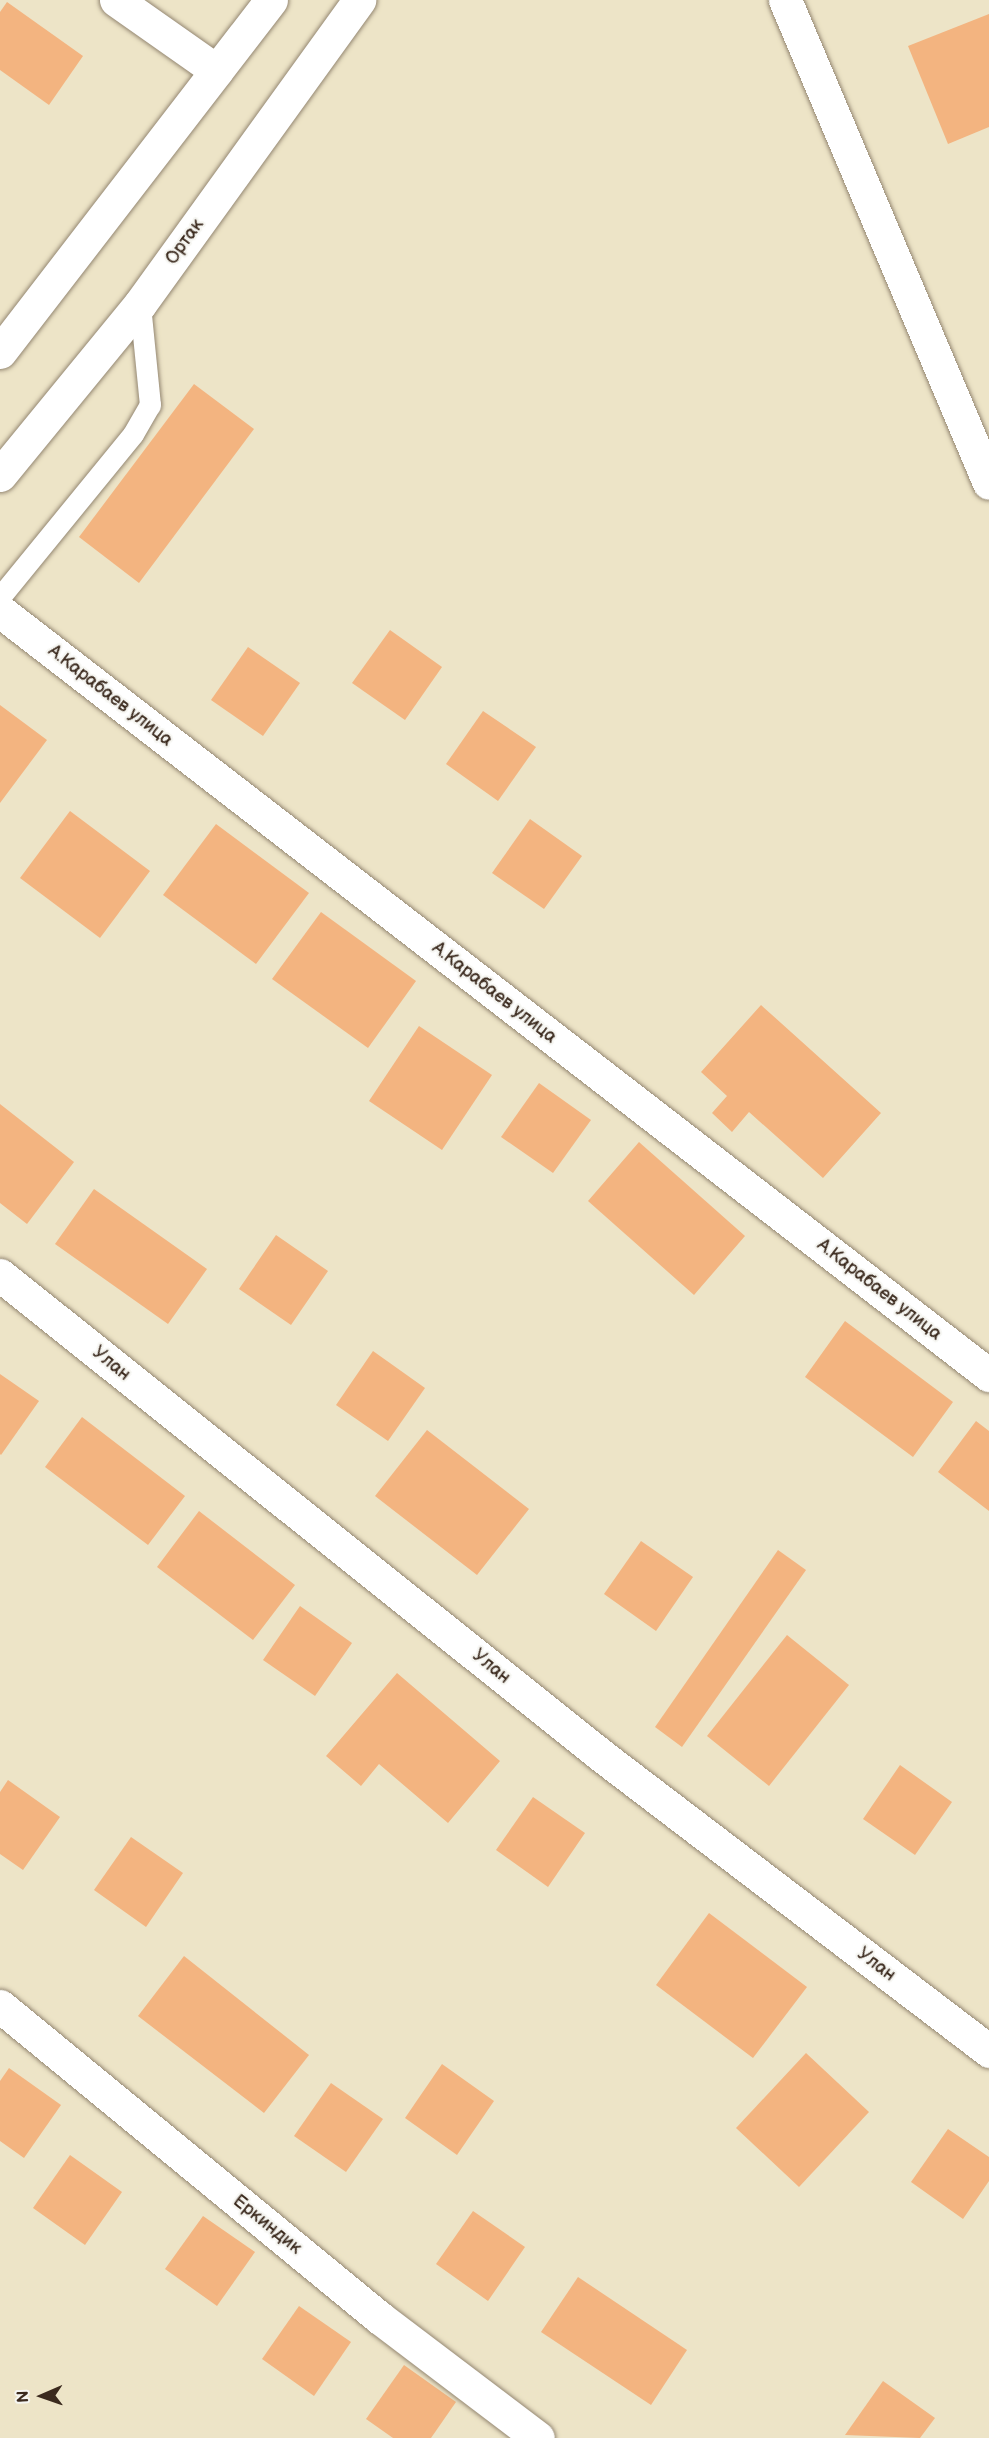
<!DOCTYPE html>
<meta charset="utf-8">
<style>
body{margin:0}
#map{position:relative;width:989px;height:2438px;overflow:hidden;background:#ede4c7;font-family:"Balsamiq Sans",sans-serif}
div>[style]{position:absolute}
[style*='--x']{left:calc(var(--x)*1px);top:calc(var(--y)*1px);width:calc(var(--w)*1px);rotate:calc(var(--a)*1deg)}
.building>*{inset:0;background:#f3b480}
.roads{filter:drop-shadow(0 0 2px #948772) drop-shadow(0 0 2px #948772)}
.service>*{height:21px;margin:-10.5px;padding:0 10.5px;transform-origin:10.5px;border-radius:10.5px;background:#fff}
.minor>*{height:33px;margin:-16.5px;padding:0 16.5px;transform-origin:16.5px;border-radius:16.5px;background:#fff}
.tertiary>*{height:33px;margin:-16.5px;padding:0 16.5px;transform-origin:16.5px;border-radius:16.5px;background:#fff}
span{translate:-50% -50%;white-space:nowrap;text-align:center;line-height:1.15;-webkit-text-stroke:4.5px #f6f6f2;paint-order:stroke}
.street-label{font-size:18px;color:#3b2a1e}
.north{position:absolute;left:12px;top:2366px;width:60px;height:60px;-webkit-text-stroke:4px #f6f6f2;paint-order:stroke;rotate:268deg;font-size:16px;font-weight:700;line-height:24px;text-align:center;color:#3b2a1e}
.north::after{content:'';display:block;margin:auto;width:21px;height:27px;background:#3b2a1e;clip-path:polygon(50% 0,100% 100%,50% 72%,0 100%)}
</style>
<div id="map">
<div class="building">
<i style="clip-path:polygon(7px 2px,83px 56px,49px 105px,0 70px,0 12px)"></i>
<i style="clip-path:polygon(989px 14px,989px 127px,948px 144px,908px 46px)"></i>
<i style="clip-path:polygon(194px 384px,254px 429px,139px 583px,79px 537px)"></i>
<i style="clip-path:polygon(390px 630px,442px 667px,405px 720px,352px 683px)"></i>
<i style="clip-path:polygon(248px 647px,300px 683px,263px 736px,211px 700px)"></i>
<i style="clip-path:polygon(0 705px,47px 740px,0 803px)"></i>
<i style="clip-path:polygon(483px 711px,536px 747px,498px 801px,446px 764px)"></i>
<i style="clip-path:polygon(70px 811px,150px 871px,100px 938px,20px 878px)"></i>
<i style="clip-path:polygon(530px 819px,582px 856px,544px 909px,492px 873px)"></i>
<i style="clip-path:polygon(216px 824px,309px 893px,256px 964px,163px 895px)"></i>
<i style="clip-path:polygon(321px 912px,416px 981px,368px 1048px,272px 979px)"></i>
<i style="clip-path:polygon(761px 1005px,881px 1113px,823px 1178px,749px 1112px,732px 1132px,712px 1113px,727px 1096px,701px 1072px)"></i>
<i style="clip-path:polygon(419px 1026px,492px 1075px,442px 1150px,369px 1101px)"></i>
<i style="clip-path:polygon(539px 1083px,591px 1120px,553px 1173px,501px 1137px)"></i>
<i style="clip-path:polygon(0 1104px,74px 1162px,27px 1224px,0 1203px)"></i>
<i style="clip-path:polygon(639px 1142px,745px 1236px,694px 1295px,588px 1201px)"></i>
<i style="clip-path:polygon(94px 1189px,207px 1269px,168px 1324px,55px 1244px)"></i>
<i style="clip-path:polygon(276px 1235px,328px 1271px,291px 1325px,239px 1289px)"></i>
<i style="clip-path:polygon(845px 1321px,953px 1402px,913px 1457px,805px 1377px)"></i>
<i style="clip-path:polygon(373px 1351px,425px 1388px,388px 1441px,336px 1405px)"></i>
<i style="clip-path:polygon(0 1374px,39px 1401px,1px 1455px,0 1454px)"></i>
<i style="clip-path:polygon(82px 1417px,185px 1496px,148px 1545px,45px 1467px)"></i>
<i style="clip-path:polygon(976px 1421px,989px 1431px,989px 1511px,938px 1472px)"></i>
<i style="clip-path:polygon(427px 1430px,529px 1509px,477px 1575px,375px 1496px)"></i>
<i style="clip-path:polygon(199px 1511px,295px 1585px,253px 1640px,157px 1567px)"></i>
<i style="clip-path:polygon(641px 1541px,693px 1577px,656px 1631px,604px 1594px)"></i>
<i style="clip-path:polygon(778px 1550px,806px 1570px,682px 1747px,655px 1727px)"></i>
<i style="clip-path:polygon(300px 1606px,352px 1643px,315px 1696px,263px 1660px)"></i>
<i style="clip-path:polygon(787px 1635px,849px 1685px,769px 1786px,707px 1736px)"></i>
<i style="clip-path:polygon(397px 1673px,500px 1761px,448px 1823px,379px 1764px,361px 1786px,326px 1756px)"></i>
<i style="clip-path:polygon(900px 1765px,952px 1802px,915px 1855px,863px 1819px)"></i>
<i style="clip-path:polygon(8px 1780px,60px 1817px,23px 1870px,0 1854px,0 1792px)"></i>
<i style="clip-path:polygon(533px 1797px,585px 1833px,548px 1887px,496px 1850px)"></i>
<i style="clip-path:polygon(131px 1837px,183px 1873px,146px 1927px,94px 1890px)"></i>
<i style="clip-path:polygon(709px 1913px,807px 1987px,753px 2058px,656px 1985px)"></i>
<i style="clip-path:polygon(184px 1956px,309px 2055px,264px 2113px,138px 2016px)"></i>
<i style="clip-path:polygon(806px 2053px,869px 2112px,799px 2187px,736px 2128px)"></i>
<i style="clip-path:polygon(442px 2064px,494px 2101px,457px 2155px,405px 2118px)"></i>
<i style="clip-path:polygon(9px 2068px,61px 2105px,24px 2158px,0 2141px,0 2081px)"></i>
<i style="clip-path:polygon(331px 2083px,383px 2119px,346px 2172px,294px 2136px)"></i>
<i style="clip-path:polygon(948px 2129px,989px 2157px,989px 2181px,963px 2219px,911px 2182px)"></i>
<i style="clip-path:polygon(70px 2155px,122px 2192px,85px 2245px,33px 2208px)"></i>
<i style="clip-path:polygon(473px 2211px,525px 2247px,488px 2301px,436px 2264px)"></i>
<i style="clip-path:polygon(203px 2216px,255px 2252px,217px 2306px,165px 2269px)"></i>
<i style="clip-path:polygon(578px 2277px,687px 2350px,651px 2405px,541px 2332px)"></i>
<i style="clip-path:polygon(299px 2306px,351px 2342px,314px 2396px,262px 2359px)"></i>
<i style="clip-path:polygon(404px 2365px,456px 2402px,431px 2438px,393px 2438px,366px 2419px)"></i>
<i style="clip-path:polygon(883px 2381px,935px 2418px,920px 2438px,845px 2435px)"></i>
</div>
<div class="roads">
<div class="service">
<i style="--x:0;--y:597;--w:210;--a:-50.8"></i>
<i style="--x:133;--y:434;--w:34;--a:-60"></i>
<i style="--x:150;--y:405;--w:101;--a:-95.7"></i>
</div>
<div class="minor">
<i style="--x:116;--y:0;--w:123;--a:35.1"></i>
<i style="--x:785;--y:0;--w:524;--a:67.1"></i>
<i style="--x:0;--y:611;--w:1250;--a:37.69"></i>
<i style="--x:0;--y:1275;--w:771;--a:38.62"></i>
<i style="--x:602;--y:1756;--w:487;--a:37.3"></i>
<i style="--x:0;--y:2006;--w:492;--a:39.4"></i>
<i style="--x:380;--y:2318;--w:198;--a:37.2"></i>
</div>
<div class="tertiary">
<i style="--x:0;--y:352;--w:444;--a:-52.4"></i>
<i style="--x:0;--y:475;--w:221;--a:-50.7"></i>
<i style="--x:140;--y:304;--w:375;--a:-54.2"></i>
</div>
</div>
<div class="street-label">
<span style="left:185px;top:242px;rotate:-54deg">Ортак</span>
<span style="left:110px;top:696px;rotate:38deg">А.Карабаев улица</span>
<span style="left:494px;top:993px;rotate:38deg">А.Карабаев улица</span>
<span style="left:879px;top:1290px;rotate:38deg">А.Карабаев улица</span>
<span style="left:111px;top:1364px;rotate:39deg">Улан</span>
<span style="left:491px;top:1667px;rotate:39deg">Улан</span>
<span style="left:876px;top:1965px;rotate:37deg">Улан</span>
<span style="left:267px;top:2225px;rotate:39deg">Еркиндик</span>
</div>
<div class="north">N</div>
</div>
